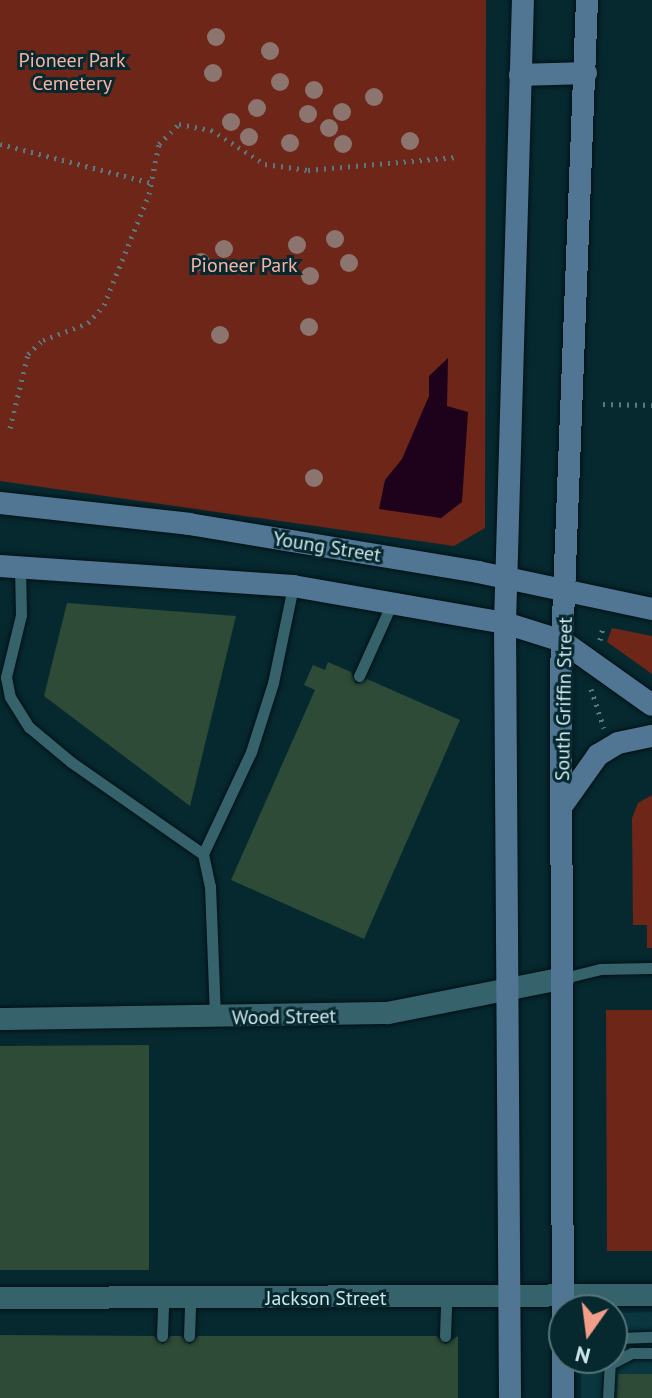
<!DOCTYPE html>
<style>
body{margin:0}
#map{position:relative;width:652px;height:1398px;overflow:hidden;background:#062930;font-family:"PT Sans",sans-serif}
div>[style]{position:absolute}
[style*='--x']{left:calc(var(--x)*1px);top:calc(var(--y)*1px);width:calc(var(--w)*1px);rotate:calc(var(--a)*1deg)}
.built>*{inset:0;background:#09363f}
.green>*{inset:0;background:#6d2618}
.water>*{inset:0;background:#1e011a}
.building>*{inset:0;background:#2d4b36}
.path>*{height:5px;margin-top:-2.5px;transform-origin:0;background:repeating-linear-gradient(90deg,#5a787e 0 2px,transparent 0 8px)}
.roads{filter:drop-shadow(0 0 2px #001115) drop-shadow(0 0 2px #001115)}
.service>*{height:11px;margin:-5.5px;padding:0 5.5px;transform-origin:5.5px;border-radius:5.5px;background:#36626b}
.minor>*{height:22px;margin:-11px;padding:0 11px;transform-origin:11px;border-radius:11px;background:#36626b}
.secondary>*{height:22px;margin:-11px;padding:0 11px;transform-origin:11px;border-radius:11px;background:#517694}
.trees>*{width:18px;height:18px;margin:-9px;border-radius:50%;background:#8c746f}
span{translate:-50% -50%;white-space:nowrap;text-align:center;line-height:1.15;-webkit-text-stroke:6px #062930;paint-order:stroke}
.park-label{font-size:20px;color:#fab2a2}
.street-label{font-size:20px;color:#cfe6eb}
.north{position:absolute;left:548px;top:1294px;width:80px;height:80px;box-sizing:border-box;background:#062930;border:2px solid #56757b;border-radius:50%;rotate:194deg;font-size:22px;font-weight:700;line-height:32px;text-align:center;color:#cfe6eb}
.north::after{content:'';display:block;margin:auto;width:28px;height:36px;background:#f49e8a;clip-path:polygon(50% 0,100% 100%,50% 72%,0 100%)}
</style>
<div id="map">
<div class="built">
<i style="clip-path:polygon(652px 1312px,652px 1398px,581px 1398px,581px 1358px,612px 1358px,612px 1313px)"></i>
</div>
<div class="green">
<i style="clip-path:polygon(0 0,486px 0,485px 528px,454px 546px,0 481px)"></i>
<i style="clip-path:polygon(612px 628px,652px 636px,652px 674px,607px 642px)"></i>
<i style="clip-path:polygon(652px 795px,652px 948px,647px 948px,647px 925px,633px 925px,632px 818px,638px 803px)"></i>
<i style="clip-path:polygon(606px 1010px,652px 1010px,652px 1251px,607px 1251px)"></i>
</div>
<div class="water">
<i style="clip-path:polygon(448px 358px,447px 406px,468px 412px,462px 502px,441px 518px,379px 509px,385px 480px,402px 459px,429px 396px,429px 376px)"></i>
</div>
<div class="building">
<i style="clip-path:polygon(67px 603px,236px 616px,190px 806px,44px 696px)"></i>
<i style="clip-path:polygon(328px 662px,351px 672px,356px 684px,367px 679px,460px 720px,364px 939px,231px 880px,315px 690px,304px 685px,313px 665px,325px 670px)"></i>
<i style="clip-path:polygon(149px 1045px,149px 1270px,0 1270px,0 1046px)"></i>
<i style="clip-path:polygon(0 1335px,154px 1336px,163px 1344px,170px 1336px,181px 1336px,190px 1344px,198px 1336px,436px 1336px,446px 1344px,458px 1336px,458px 1398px,0 1398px)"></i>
<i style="clip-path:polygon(618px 1374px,652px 1374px,652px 1398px,617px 1398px)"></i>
</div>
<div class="path">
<i style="--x:0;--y:144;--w:157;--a:14.4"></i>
<i style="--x:603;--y:404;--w:49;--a:1.2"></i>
<i style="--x:10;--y:428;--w:76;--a:-76.3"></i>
<i style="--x:28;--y:354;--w:21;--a:-43"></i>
<i style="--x:43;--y:340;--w:48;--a:-20.7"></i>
<i style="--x:88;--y:323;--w:24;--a:-48"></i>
<i style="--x:104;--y:305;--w:120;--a:-67.9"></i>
<i style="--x:149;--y:194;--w:51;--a:-78.7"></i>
<i style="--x:159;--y:144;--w:28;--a:-45"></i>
<i style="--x:179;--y:124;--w:33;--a:11"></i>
<i style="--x:211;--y:130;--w:64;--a:32.2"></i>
<i style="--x:265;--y:164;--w:43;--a:7.9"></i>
<i style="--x:308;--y:170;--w:149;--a:-5"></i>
<i style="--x:600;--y:640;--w:13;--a:-77"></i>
<i style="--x:591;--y:689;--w:41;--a:71.6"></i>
</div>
<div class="roads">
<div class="service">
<i style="--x:20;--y:567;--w:48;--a:88.8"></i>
<i style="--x:21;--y:615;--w:64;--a:103.6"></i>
<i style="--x:6;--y:677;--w:20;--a:79"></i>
<i style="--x:10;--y:697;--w:36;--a:58"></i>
<i style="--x:29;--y:727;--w:55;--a:39.8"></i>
<i style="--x:71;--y:762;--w:161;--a:34.9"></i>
<i style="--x:203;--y:854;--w:33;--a:78"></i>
<i style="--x:210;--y:886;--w:132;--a:87.8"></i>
<i style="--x:359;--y:676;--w:80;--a:-65.7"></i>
<i style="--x:203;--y:854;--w:113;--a:-64.8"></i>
<i style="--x:251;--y:752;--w:72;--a:-72.3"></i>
<i style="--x:273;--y:683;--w:99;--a:-78.3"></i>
<i style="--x:564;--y:978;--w:37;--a:-14"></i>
<i style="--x:600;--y:969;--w:52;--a:-1.1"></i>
<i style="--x:162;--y:1336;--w:38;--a:-88"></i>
<i style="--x:189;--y:1336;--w:38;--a:-88"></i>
<i style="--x:445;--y:1336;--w:38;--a:-88"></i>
<i style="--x:612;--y:1348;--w:12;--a:-55"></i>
<i style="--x:619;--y:1338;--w:33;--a:-2"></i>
<i style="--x:608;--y:1365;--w:27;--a:-27"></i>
<i style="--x:632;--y:1353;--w:20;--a:0"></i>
<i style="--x:608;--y:1398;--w:39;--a:-87"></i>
</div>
<div class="minor">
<i style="--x:0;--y:1019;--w:388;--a:-0.9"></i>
<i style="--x:388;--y:1013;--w:179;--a:-11.2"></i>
<i style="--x:0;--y:1298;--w:652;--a:-0.26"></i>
</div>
<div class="secondary">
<i style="--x:520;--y:75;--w:66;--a:-1.7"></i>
<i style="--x:0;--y:503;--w:190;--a:6.3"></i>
<i style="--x:189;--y:524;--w:293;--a:9.4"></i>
<i style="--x:478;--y:572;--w:178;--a:12"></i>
<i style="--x:0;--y:566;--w:294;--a:3.9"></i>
<i style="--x:293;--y:586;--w:215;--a:9.9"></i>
<i style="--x:505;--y:623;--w:60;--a:17.5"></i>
<i style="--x:562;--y:641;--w:110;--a:35.4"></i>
<i style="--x:564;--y:803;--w:59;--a:-54.7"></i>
<i style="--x:598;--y:755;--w:23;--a:-31"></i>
<i style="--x:618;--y:743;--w:35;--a:-12"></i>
<i style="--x:510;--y:1398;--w:775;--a:-90.37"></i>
<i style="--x:505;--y:623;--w:623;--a:-88.35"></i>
<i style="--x:563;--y:1398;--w:727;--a:-90.16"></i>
<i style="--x:561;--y:671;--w:672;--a:-87.78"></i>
</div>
</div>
<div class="trees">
<i style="left:216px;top:37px"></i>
<i style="left:270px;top:51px"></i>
<i style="left:213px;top:73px"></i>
<i style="left:280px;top:82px"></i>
<i style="left:314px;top:90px"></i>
<i style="left:374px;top:97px"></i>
<i style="left:257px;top:108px"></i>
<i style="left:342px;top:112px"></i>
<i style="left:308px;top:114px"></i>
<i style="left:231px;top:122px"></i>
<i style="left:329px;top:128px"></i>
<i style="left:249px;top:137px"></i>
<i style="left:410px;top:141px"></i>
<i style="left:290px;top:143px"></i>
<i style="left:343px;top:144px"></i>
<i style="left:335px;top:239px"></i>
<i style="left:297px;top:245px"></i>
<i style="left:224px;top:249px"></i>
<i style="left:201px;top:262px"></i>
<i style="left:349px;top:263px"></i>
<i style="left:310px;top:276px"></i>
<i style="left:309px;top:327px"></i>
<i style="left:220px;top:335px"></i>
<i style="left:314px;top:478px"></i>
</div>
<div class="park-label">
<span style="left:72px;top:72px">Pioneer Park<br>Cemetery</span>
<span style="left:244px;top:265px">Pioneer Park</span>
</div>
<div class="street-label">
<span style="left:327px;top:547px;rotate:9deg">Young Street</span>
<span style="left:564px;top:699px;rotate:-89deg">South Griffin Street</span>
<span style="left:284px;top:1017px;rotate:-1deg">Wood Street</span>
<span style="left:326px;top:1298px">Jackson Street</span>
</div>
<div class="north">N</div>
</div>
